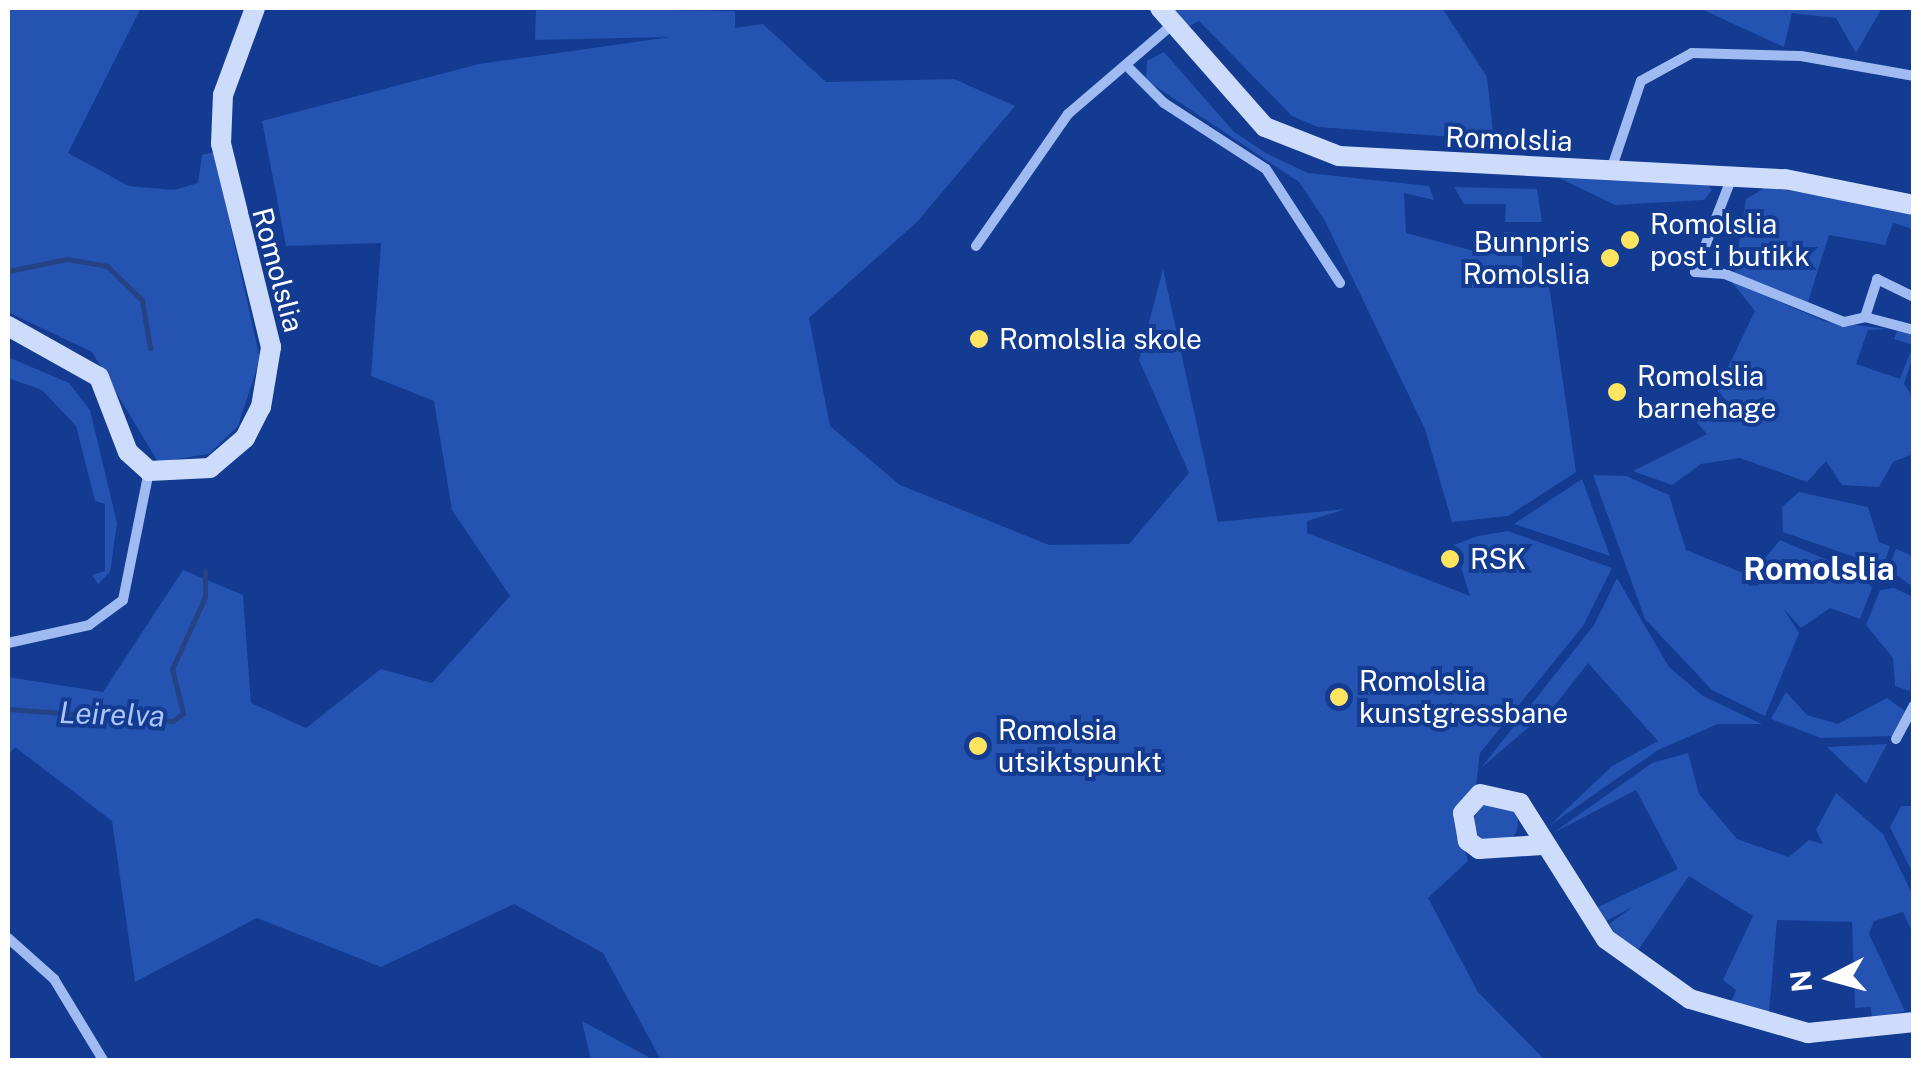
<!DOCTYPE html>
<style>
body{margin:0}
#map{position:relative;width:1921px;height:1068px;overflow:hidden;background:#123b91;font-family:"Public Sans",sans-serif}
div>[style]{position:absolute}
[style*='--x']{left:calc(var(--x)*1px);top:calc(var(--y)*1px);width:calc(var(--w)*1px);rotate:calc(var(--a)*1deg)}
.green>*{inset:0;background:#2453b1}
.round{border-radius:50%}
.stream>*{height:5px;margin:-2.5px;padding:0 2.5px;transform-origin:2.5px;border-radius:2.5px;background:#254384}
.street>*{height:10px;margin:-5px;padding:0 5px;transform-origin:5px;border-radius:5px;background:#9fbbf2}
.secondary>*{height:20px;margin:-10px;padding:0 10px;transform-origin:10px;border-radius:10px;background:#cedcfc}
.dots>*{width:28px;height:28px;translate:-50% -50%;box-sizing:border-box;border:5px solid #123b91;border-radius:50%}
span{translate:-50% -50%;white-space:nowrap;text-align:center;line-height:1.15;-webkit-text-stroke:8px #123b91;paint-order:stroke}
.street-label{font-size:28px;color:#fff}
.poi-label{font-size:28px;color:#fff}
.left{translate:0 -50%;text-align:left}
.right{translate:-100% -50%;text-align:right}
.water-label{font-size:30px;color:#abc5f9;font-style:italic}
.quarter-label{font-size:32px;color:#fff;font-weight:700}
.frame{position:absolute;inset:0;border:10px solid #fff;pointer-events:none}
.north{position:absolute;left:1781px;top:928px;width:100px;height:100px;-webkit-text-stroke:8px #123b91;paint-order:stroke;rotate:264deg;font-size:28px;font-weight:700;line-height:40px;text-align:center;color:#fff}
.north::after{content:'';display:block;margin:auto;width:35px;height:45px;background:#fff;clip-path:polygon(50% 0,100% 100%,50% 72%,0 100%)}
</style>
<div id="map">
<div class="green">
<i style="clip-path:polygon(8px 8px,141px 8px,68px 153px,129px 186px,174px 190px,198px 183px,202px 155px,214px 152px,260px 359px,238px 426px,209px 454px,158px 462px,92px 352px,8px 312px)"></i>
<i style="clip-path:polygon(536px 8px,735px 11px,735px 28px,763px 24px,826px 82px,954px 79px,1015px 106px,917px 222px,809px 318px,830px 426px,900px 485px,1049px 545px,1129px 544px,1189px 473px,1139px 360px,1163px 269px,1218px 522px,1346px 509px,1307px 521px,1307px 533px,1470px 596px,1454px 545px,1478px 536px,1508px 531px,1612px 568px,1583px 626px,1480px 753px,1476px 786px,1455px 817px,1468px 861px,1428px 898px,1478px 992px,1545px 1060px,661px 1060px,603px 953px,514px 904px,381px 967px,257px 918px,135px 982px,112px 821px,15px 747px,8px 755px,8px 677px,103px 692px,183px 570px,243px 595px,251px 703px,306px 728px,381px 669px,432px 683px,510px 596px,452px 510px,434px 401px,371px 376px,381px 243px,286px 246px,262px 121px,479px 64px,670px 37px,535px 40px)"></i>
<i style="clip-path:polygon(1172px 8px,1442px 8px,1487px 77px,1494px 140px,1318px 127px,1292px 116px,1199px 21px,1188px 27px)"></i>
<i style="clip-path:polygon(1699px 8px,1882px 8px,1856px 53px,1836px 18px,1792px 13px,1784px 47px)"></i>
<i style="clip-path:polygon(1164px 52px,1234px 132px,1266px 153px,1308px 173px,1429px 186px,1434px 200px,1404px 193px,1406px 233px,1478px 252px,1504px 252px,1504px 232px,1521px 233px,1523px 280px,1548px 278px,1576px 472px,1508px 516px,1452px 522px,1425px 429px,1325px 221px,1299px 182px,1146px 80px,1147px 61px)"></i>
<i style="clip-path:polygon(1559px 178px,1708px 185px,1712px 190px,1704px 200px,1615px 205px)"></i>
<i style="clip-path:polygon(1454px 187px,1537px 189px,1542px 222px,1505px 222px,1506px 204px,1464px 204px)"></i>
<i style="clip-path:polygon(1766px 187px,1894px 207px,1913px 216px,1913px 229px,1893px 223px,1885px 245px,1829px 235px,1807px 305px,1734px 275px,1746px 199px)"></i>
<i style="clip-path:polygon(1731px 281px,1824px 321px,1888px 329px,1868px 330px,1856px 364px,1900px 379px,1913px 345px,1894px 339px,1897px 331px,1913px 335px,1913px 356px,1904px 384px,1913px 397px,1913px 454px,1893px 462px,1879px 487px,1842px 485px,1826px 461px,1807px 482px,1740px 458px,1701px 464px,1672px 485px,1633px 471px,1707px 434px,1697px 423px,1700px 406px,1732px 407px,1717px 390px,1755px 311px)"></i>
<i style="clip-path:polygon(8px 357px,69px 383px,90px 410px,117px 523px,110px 572px,98px 584px,92px 575px,105px 571px,105px 504px,95px 501px,76px 426px,42px 390px,8px 378px)"></i>
<i style="clip-path:polygon(1593px 475px,1626px 476px,1669px 495px,1686px 550px,1743px 573px,1749px 586px,1759px 585px,1758px 567px,1780px 540px,1863px 575px,1872px 588px,1860px 619px,1830px 608px,1801px 628px,1783px 608px,1799px 633px,1765px 716px,1712px 690px,1645px 619px)"></i>
<i style="clip-path:polygon(1582px 479px,1610px 556px,1514px 524px)"></i>
<i style="clip-path:polygon(1799px 492px,1868px 507px,1879px 542px,1890px 546px,1883px 567px,1783px 532px,1782px 507px)"></i>
<i style="clip-path:polygon(1896px 549px,1913px 556px,1913px 587px,1888px 569px)"></i>
<i style="clip-path:polygon(1617px 578px,1669px 667px,1703px 696px,1762px 724px,1718px 724px,1658px 750px,1549px 826px,1612px 766px,1658px 741px,1588px 663px,1556px 704px,1481px 768px,1594px 625px)"></i>
<i style="clip-path:polygon(1894px 588px,1913px 597px,1910px 691px,1895px 686px,1893px 658px,1866px 625px,1880px 590px)"></i>
<i style="clip-path:polygon(1786px 692px,1807px 715px,1838px 724px,1887px 698px,1905px 711px,1893px 736px,1821px 738px,1771px 719px)"></i>
<i style="clip-path:polygon(1887px 744px,1866px 784px,1827px 747px)"></i>
<i style="clip-path:polygon(1688px 753px,1699px 794px,1737px 839px,1789px 857px,1809px 840px,1823px 844px,1816px 830px,1836px 793px,1883px 834px,1913px 896px,1913px 934px,1903px 912px,1874px 921px,1869px 934px,1905px 1011px,1872px 1019px,1871px 1007px,1855px 1008px,1852px 922px,1777px 920px,1769px 1013px,1730px 1005px,1736px 990px,1723px 980px,1753px 916px,1689px 876px,1636px 953px,1621px 940px,1609px 924px,1634px 906px,1606px 921px,1598px 907px,1678px 869px,1636px 790px,1553px 833px,1652px 763px)"></i>
<i class="round" style="left:1474px;top:801px;width:44px;height:44px"></i>
<i style="clip-path:polygon(1901px 806px,1913px 806px,1913px 874px,1890px 827px)"></i>
<i style="clip-path:polygon(582px 1021px,654px 1060px,591px 1060px)"></i>
</div>
<div class="stream">
<i style="--x:8;--y:271;--w:60;--a:-11.5"></i>
<i style="--x:67;--y:259;--w:41;--a:9.9"></i>
<i style="--x:107;--y:266;--w:49;--a:44.2"></i>
<i style="--x:142;--y:300;--w:49;--a:80.5"></i>
<i style="--x:8;--y:709;--w:165;--a:4.2"></i>
<i style="--x:173;--y:721;--w:13;--a:-39"></i>
<i style="--x:183;--y:713;--w:45;--a:-104"></i>
<i style="--x:172;--y:669;--w:79;--a:-65.4"></i>
<i style="--x:205;--y:597;--w:27;--a:-90"></i>
</div>
<div class="street">
<i style="--x:1126;--y:65;--w:54;--a:45"></i>
<i style="--x:1164;--y:103;--w:121;--a:32.9"></i>
<i style="--x:1266;--y:169;--w:136;--a:57"></i>
<i style="--x:1611;--y:170;--w:94;--a:-71.4"></i>
<i style="--x:1641;--y:81;--w:58;--a:-28.8"></i>
<i style="--x:1692;--y:53;--w:109;--a:1.6"></i>
<i style="--x:1801;--y:56;--w:115;--a:10"></i>
<i style="--x:1732;--y:177;--w:102;--a:111.3"></i>
<i style="--x:1695;--y:272;--w:30;--a:4"></i>
<i style="--x:1725;--y:274;--w:128;--a:22"></i>
<i style="--x:1844;--y:322;--w:22;--a:-13"></i>
<i style="--x:1865;--y:317;--w:51;--a:14.9"></i>
<i style="--x:976;--y:246;--w:161;--a:-55.1"></i>
<i style="--x:1068;--y:114;--w:138;--a:-40.6"></i>
<i style="--x:1865;--y:317;--w:40;--a:-72"></i>
<i style="--x:1877;--y:279;--w:41;--a:25.9"></i>
<i style="--x:8;--y:643;--w:83;--a:-12.5"></i>
<i style="--x:89;--y:625;--w:42;--a:-36.3"></i>
<i style="--x:123;--y:600;--w:132;--a:-78.6"></i>
<i style="--x:1896;--y:739;--w:38;--a:-62"></i>
<i style="--x:8;--y:938;--w:62;--a:41.7"></i>
<i style="--x:54;--y:979;--w:95;--a:58.8"></i>
</div>
<div class="secondary">
<i style="--x:1160;--y:8;--w:159;--a:48.6"></i>
<i style="--x:1265;--y:127;--w:79;--a:21.4"></i>
<i style="--x:1339;--y:156;--w:447;--a:3"></i>
<i style="--x:1785;--y:179;--w:132;--a:11.4"></i>
<i style="--x:8;--y:326;--w:104;--a:29.3"></i>
<i style="--x:99;--y:377;--w:80;--a:68.9"></i>
<i style="--x:128;--y:452;--w:28;--a:42"></i>
<i style="--x:149;--y:471;--w:61;--a:-2.8"></i>
<i style="--x:210;--y:468;--w:46;--a:-40.6"></i>
<i style="--x:245;--y:438;--w:35;--a:-63"></i>
<i style="--x:261;--y:407;--w:61;--a:-80.5"></i>
<i style="--x:271;--y:347;--w:209;--a:-103.8"></i>
<i style="--x:221;--y:144;--w:49;--a:-87.7"></i>
<i style="--x:223;--y:95;--w:93;--a:-69.8"></i>
<i style="--x:1542;--y:845;--w:63;--a:176.4"></i>
<i style="--x:1479;--y:849;--w:14;--a:-144"></i>
<i style="--x:1468;--y:841;--w:28;--a:-100"></i>
<i style="--x:1463;--y:813;--w:25;--a:-48"></i>
<i style="--x:1480;--y:794;--w:41;--a:12.7"></i>
<i style="--x:1520;--y:803;--w:161;--a:57.7"></i>
<i style="--x:1606;--y:939;--w:103;--a:35.5"></i>
<i style="--x:1690;--y:999;--w:123;--a:16.1"></i>
<i style="--x:1808;--y:1033;--w:107;--a:-5.9"></i>
</div>
<div class="dots">
<i style="left:1630px;top:240px;background:#ffe460"></i>
<i style="left:1610px;top:258px;background:#ffe460"></i>
<i style="left:979px;top:339px;background:#ffe460"></i>
<i style="left:1617px;top:392px;background:#ffe460"></i>
<i style="left:1450px;top:559px;background:#ffe460"></i>
<i style="left:1339px;top:697px;background:#ffe460"></i>
<i style="left:978px;top:746px;background:#ffe460"></i>
</div>
<div class="street-label">
<span style="left:1509px;top:139px;rotate:2deg">Romolslia</span>
<span style="left:278px;top:270px;rotate:75deg">Romolslia</span>
</div>
<div class="poi-label">
<span class="left" style="left:1650px;top:240px">Romolslia<br>post i butikk</span>
<span class="right" style="left:1590px;top:258px">Bunnpris<br>Romolslia</span>
<span class="left" style="left:999px;top:339px">Romolslia skole</span>
<span class="left" style="left:1637px;top:392px">Romolslia<br>barnehage</span>
<span class="left" style="left:1470px;top:559px">RSK</span>
<span class="left" style="left:1359px;top:697px">Romolslia<br>kunstgressbane</span>
<span class="left" style="left:998px;top:746px">Romolsia<br>utsiktspunkt</span>
</div>
<div class="water-label">
<span style="left:112px;top:714px;rotate:2deg">Leirelva</span>
</div>
<div class="quarter-label">
<span style="left:1819px;top:569px">Romolslia</span>
</div>
<div class="frame"></div>
<div class="north">N</div>
</div>
